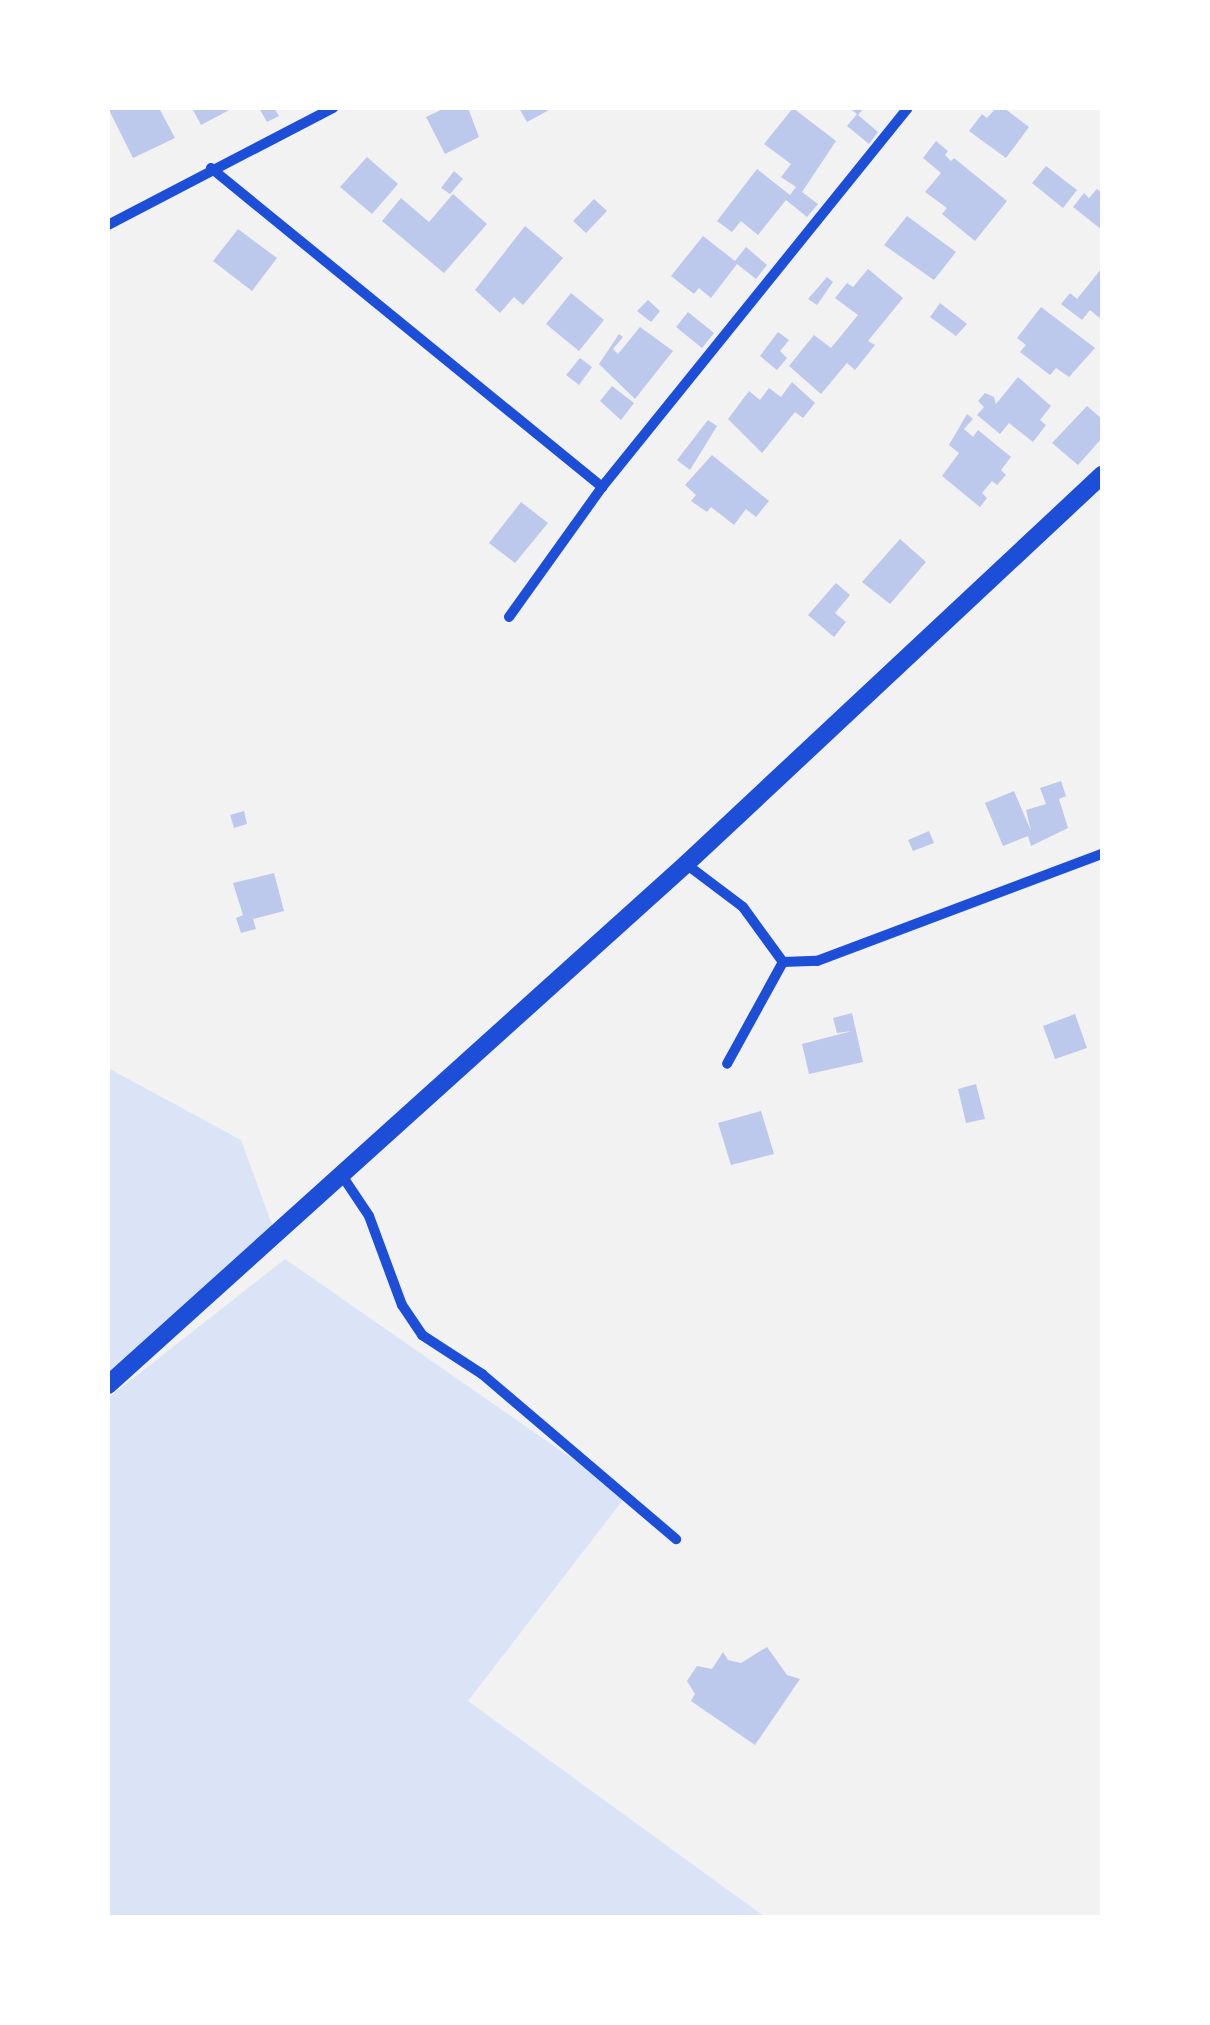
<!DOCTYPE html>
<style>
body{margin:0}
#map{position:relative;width:1210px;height:2025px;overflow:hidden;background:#f2f2f2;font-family:Manrope,sans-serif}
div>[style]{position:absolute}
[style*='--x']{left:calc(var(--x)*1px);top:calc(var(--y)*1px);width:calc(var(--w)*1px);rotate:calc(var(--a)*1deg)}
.green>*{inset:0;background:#dbe4f7}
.building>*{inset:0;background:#bdc9ec}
.minor>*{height:10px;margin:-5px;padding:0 5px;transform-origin:5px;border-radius:5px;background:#1d4ed8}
.tertiary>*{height:18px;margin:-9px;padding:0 9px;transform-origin:9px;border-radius:9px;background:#1d4ed8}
span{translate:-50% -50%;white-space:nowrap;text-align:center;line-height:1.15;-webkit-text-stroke:10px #fff;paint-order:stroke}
.frame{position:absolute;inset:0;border:110px solid #fff;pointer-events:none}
</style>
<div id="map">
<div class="green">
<i style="clip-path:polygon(108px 1068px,241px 1140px,275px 1233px,108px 1382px)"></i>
<i style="clip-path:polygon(285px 1259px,626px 1496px,468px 1701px,765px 1917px,108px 1918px,108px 1398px)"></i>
</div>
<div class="building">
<i style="clip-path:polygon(108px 108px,159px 108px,175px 138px,133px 158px)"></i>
<i style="clip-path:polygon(192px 108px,233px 108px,201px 125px)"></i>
<i style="clip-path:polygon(259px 108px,274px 108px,279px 116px,267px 122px)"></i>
<i style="clip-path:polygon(445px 108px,468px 108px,479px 137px,445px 154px,426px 117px)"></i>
<i style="clip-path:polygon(519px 108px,549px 108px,549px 110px,527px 122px)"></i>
<i style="clip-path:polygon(793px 108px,836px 141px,802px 192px,818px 204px,807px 217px,786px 200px,758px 235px,741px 221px,732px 232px,717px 221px,757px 169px,790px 195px,796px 187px,781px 177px,791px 164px,764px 144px)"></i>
<i style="clip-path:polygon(849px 108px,864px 108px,858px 115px,878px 132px,869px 144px,847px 126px,857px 114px)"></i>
<i style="clip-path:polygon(996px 108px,1004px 108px,1029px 127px,1006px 158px,969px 131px,982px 114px,987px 118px)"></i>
<i style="clip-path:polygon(936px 141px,948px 151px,945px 155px,951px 161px,954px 158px,1007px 201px,975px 241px,942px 214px,947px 208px,925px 192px,941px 173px,923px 158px)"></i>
<i style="clip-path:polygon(367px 157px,398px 184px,372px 214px,340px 187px)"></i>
<i style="clip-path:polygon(1046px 166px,1077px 190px,1063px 208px,1032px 183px)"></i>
<i style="clip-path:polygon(454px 171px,463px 179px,450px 194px,441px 188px)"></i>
<i style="clip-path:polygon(1097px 189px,1102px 193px,1102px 230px,1073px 207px,1084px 193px,1089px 198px)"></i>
<i style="clip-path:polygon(453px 194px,487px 224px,444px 273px,382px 221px,401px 198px,429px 222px)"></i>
<i style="clip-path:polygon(594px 199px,607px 211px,586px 233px,573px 221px)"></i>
<i style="clip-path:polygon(907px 216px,956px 252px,934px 280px,884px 245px)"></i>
<i style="clip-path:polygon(525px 226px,563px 258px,523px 305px,514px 297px,500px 313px,475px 290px)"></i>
<i style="clip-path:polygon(238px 229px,277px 258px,252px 291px,213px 261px)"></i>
<i style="clip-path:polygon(703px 236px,735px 261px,746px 247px,767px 265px,756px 279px,737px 264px,711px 298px,699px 288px,694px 294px,671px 276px)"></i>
<i style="clip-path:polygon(1102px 268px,1102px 320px,1090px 310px,1082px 320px,1061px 304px,1070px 293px,1077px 299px)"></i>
<i style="clip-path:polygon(868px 269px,903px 298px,868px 341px,875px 345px,855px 370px,847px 363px,821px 394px,789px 366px,814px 335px,831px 348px,858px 315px,835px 298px,847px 283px,853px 287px)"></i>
<i style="clip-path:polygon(827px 277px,833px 282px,817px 305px,808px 299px)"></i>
<i style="clip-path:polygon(571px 293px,604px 320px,579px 351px,546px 324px)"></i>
<i style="clip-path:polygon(648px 300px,660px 311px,651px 322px,637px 311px)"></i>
<i style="clip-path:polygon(940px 303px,967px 324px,956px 336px,930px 317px)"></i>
<i style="clip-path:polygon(1041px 307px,1095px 348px,1069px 377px,1056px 368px,1050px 375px,1020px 352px,1026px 345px,1017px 338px)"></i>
<i style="clip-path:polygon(688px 312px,714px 333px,702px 348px,676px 327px)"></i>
<i style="clip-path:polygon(640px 327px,673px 351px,635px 399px,599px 364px,619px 334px,623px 337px,613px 349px,618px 354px)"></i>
<i style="clip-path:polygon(778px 332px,789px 340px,780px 351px,787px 358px,777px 370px,760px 356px)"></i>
<i style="clip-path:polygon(580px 358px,592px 367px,579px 385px,566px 375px)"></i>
<i style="clip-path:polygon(1018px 377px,1051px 406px,1040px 420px,1046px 425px,1033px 442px,1009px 423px,1000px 434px,977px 415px,984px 407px,978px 401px,985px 393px,994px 397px,996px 404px)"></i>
<i style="clip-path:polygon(792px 382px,815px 403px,803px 418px,795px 412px,762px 453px,728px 419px,749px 391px,760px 400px,769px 388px,781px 397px)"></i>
<i style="clip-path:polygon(612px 386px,634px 403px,621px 420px,600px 401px)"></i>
<i style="clip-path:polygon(1087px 406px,1102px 419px,1102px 438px,1078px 465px,1052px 443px)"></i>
<i style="clip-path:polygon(967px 414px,973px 419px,964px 429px,973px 437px,978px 430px,1011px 457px,1001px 470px,1006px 475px,997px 485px,992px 481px,982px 493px,987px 498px,980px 507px,942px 476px,959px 453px,949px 445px)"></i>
<i style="clip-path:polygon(708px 420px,717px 426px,690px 470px,677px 460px)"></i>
<i style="clip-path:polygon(712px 455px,769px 501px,756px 517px,746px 509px,734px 525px,711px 507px,707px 512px,691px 501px,696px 495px,685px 485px)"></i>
<i style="clip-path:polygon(521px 502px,548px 523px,515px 563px,489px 543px)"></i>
<i style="clip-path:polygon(900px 539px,926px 562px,890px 604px,862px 582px)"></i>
<i style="clip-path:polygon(836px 583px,850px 595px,835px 613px,846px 622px,834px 637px,808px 615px)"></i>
<i style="clip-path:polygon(1061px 781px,1066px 796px,1059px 799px,1068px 828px,1031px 846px,1028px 836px,1003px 846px,985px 803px,1014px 791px,1031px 831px,1026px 810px,1046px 804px,1040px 788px)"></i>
<i style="clip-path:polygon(244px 811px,247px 824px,234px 828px,230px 815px)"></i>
<i style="clip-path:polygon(929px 831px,934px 843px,913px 851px,908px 840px)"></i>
<i style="clip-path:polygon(274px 873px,284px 911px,253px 919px,256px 929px,241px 933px,236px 918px,243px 915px,233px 883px)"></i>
<i style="clip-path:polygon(852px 1013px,863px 1062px,809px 1074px,802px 1044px,852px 1031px,837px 1033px,833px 1018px)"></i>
<i style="clip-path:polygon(1075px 1014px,1087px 1048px,1055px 1059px,1043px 1026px)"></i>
<i style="clip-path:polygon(976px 1084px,985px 1119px,966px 1123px,958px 1089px)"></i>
<i style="clip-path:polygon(761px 1111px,774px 1154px,731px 1165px,718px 1123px)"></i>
<i style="clip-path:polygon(767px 1647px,787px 1675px,800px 1679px,755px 1745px,691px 1701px,695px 1694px,687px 1681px,697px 1666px,712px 1669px,723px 1652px,728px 1660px,741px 1663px)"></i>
</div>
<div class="minor">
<i style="--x:211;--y:168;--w:505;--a:39.21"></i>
<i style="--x:108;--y:225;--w:254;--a:-27.5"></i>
<i style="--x:509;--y:617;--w:160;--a:-54.4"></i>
<i style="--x:602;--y:487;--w:487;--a:-51.1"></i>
<i style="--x:686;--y:864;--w:71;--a:37"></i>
<i style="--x:743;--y:907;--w:68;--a:54"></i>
<i style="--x:783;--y:962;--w:116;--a:118.8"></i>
<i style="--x:783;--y:962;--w:34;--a:-2"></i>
<i style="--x:817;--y:961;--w:304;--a:-20.6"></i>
<i style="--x:341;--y:1174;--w:50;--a:56.3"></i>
<i style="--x:369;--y:1216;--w:95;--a:69.7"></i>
<i style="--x:402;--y:1305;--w:36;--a:56"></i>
<i style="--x:422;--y:1335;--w:72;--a:33"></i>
<i style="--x:482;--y:1374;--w:255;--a:40.4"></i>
</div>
<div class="tertiary">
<i style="--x:108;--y:1385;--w:778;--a:-42.03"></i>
<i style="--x:686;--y:864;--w:570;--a:-43.08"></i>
</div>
<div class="frame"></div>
</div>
